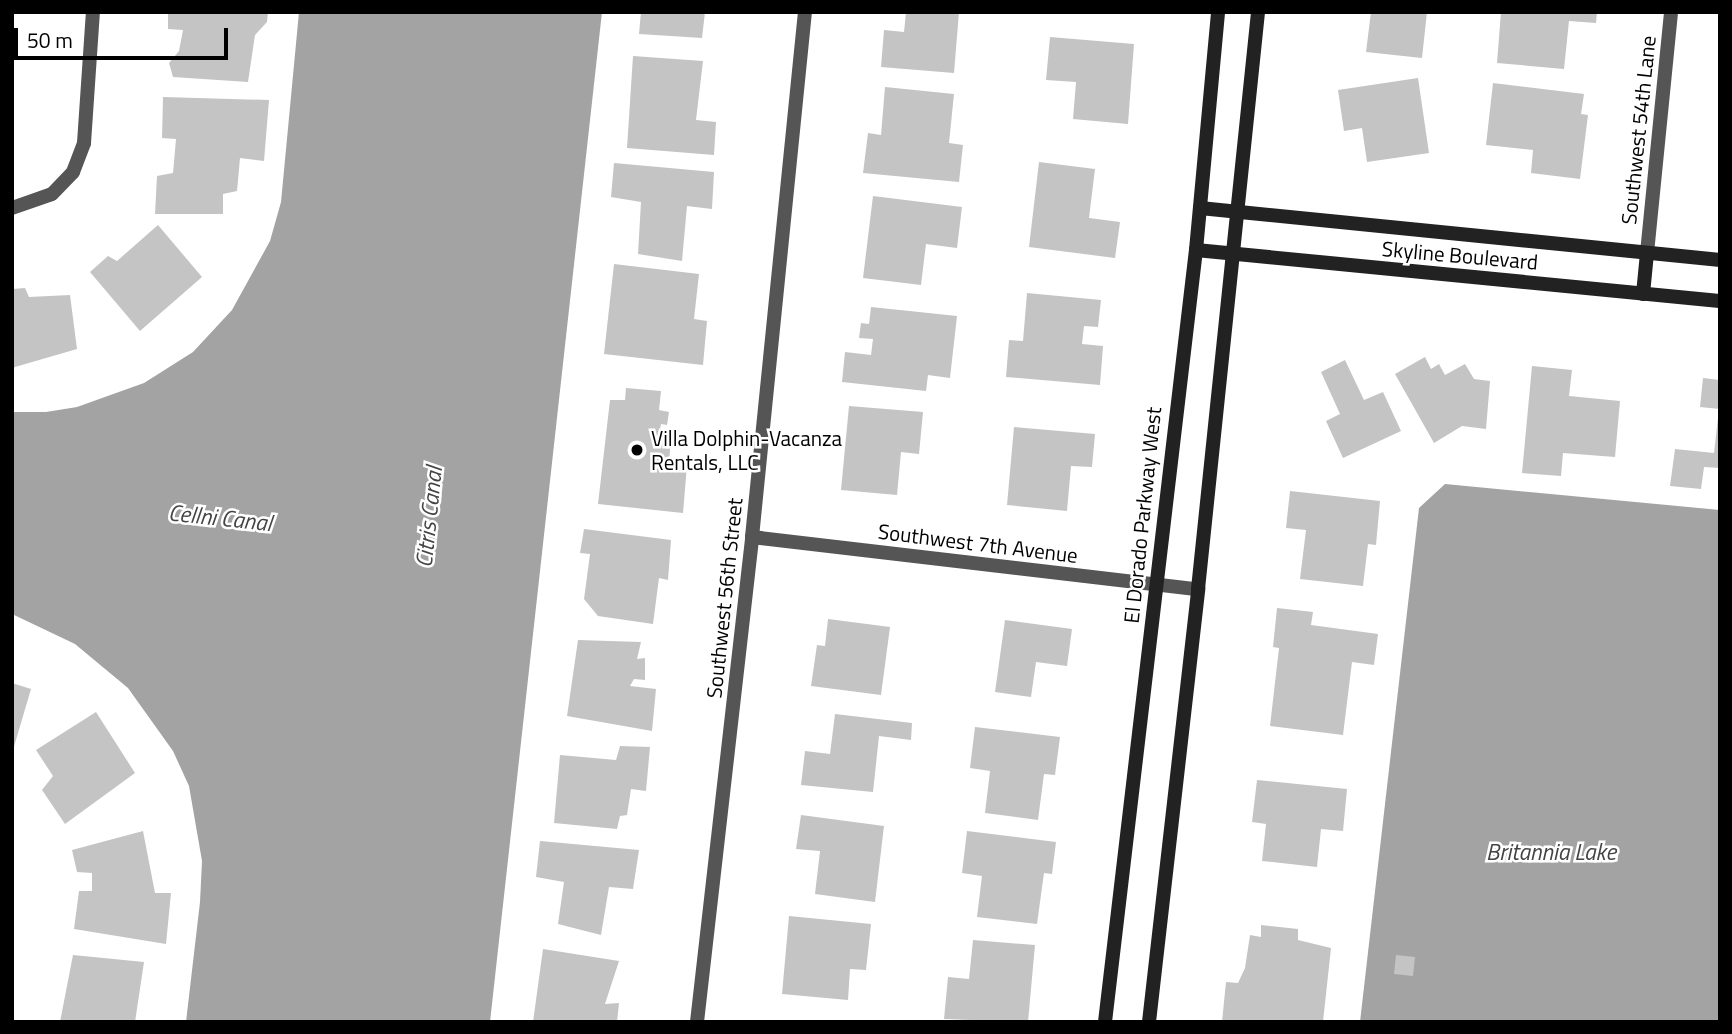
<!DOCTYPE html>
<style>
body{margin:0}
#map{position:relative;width:1732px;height:1034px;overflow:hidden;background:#fff;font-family:"Titillium Web",sans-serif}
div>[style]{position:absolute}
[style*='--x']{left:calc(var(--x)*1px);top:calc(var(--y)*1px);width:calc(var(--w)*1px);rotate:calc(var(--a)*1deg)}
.water>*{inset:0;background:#a3a3a3}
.building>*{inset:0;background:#c4c4c4}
.street>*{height:14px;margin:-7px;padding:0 7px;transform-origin:7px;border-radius:7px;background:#555}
.secondary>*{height:14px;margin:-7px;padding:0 7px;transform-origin:7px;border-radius:7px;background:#222}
.dots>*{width:19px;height:19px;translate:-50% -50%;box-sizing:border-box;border:4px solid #fff;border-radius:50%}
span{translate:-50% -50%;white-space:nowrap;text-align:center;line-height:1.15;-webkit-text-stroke:5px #fff;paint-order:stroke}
.street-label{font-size:21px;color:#000}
.poi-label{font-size:21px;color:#000}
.left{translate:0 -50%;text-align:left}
.water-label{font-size:23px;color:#444;font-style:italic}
.frame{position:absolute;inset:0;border:14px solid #000;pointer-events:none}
.scale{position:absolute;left:14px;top:28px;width:214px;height:32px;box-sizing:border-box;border:4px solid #000;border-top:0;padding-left:9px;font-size:21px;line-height:24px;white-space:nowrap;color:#000;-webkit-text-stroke:5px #fff;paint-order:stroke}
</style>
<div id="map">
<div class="water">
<i style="clip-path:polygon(299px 12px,602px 12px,490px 1022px,186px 1022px,200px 902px,202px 861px,189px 786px,173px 751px,128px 688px,75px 644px,12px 614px,12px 412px,46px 412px,77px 407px,144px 383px,193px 352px,232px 310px,270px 241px,281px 202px)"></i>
<i style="clip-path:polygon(1445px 484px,1720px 510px,1720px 1022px,1360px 1022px,1419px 508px)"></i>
</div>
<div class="building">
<i style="clip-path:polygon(168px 12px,268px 12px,267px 22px,255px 35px,248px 82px,173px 77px,169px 63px,179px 51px,183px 30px,168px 29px)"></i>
<i style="clip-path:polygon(641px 12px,705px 12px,702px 38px,639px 34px)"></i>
<i style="clip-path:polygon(906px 12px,959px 12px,954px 73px,881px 67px,884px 30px,904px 32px)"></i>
<i style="clip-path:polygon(1371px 12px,1427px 12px,1422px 58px,1366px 52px)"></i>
<i style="clip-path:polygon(1501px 12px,1597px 12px,1596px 23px,1569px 21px,1564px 69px,1497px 63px)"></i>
<i style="clip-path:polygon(1050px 37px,1134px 44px,1128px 124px,1073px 119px,1076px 82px,1046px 80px)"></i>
<i style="clip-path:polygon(633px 56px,703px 61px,696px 120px,716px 122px,714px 155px,627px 148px)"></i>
<i style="clip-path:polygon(1418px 78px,1429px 153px,1367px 162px,1362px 128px,1344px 131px,1338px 90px)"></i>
<i style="clip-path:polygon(1493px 83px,1584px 94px,1581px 114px,1588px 115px,1580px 179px,1531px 173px,1533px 150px,1486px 145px)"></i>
<i style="clip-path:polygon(885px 87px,954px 94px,949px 143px,963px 145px,959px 182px,863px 173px,868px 133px,881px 135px)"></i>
<i style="clip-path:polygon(163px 97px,269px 100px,264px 161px,240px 158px,237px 191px,223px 194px,223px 214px,155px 214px,157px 176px,173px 173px,176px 139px,162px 138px)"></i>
<i style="clip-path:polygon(1039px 162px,1095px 169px,1089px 218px,1120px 222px,1115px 258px,1029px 247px)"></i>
<i style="clip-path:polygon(614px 163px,714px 172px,712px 209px,687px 206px,682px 261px,638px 254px,641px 202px,611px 197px)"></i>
<i style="clip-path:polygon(873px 196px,962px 207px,957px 248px,926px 244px,921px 285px,863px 278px)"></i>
<i style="clip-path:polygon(158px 225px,202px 277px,140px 331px,90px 272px,108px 256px,117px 261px)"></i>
<i style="clip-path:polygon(614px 264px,699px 274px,694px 319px,707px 321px,703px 365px,604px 354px)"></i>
<i style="clip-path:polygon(25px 288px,29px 297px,70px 295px,77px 349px,15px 367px,12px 370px,12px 289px)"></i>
<i style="clip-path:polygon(1027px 293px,1101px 300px,1098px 327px,1084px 326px,1082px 344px,1103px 346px,1100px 385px,1006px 377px,1009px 340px,1023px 341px)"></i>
<i style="clip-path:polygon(871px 307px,957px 316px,950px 378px,928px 375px,926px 391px,842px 382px,845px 352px,871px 355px,873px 339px,859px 338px,861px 323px,869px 324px)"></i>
<i style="clip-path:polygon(1425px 357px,1431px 369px,1439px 364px,1445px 375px,1465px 364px,1474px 379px,1490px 381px,1486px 429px,1462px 426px,1434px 443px,1395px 374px)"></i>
<i style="clip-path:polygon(1345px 360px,1364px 400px,1383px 392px,1401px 431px,1343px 458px,1326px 421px,1340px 414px,1321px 372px)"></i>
<i style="clip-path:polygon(1532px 366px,1572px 370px,1569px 396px,1620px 401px,1615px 457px,1563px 453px,1561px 476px,1522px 473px)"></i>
<i style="clip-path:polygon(1703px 378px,1720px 380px,1720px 409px,1700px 407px)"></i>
<i style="clip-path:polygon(626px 388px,661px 391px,659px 410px,669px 412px,667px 425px,661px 424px,659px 437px,671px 438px,669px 462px,687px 465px,683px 513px,598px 504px,610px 400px,625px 400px)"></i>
<i style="clip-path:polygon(849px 406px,923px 412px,919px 454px,901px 452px,897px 495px,841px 490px)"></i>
<i style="clip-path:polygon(1718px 418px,1720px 468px,1704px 467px,1701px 489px,1670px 486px,1675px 449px,1714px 453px)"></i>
<i style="clip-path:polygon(1014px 427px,1095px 434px,1092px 467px,1071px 466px,1067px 511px,1007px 505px)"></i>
<i style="clip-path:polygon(1290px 491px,1380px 501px,1376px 545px,1368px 544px,1363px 586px,1300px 579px,1306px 530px,1286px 528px)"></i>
<i style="clip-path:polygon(584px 529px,671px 540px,668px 580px,659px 578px,653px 624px,598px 616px,584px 599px,590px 554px,580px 553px)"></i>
<i style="clip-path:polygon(1277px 608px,1313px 612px,1311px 625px,1378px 634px,1374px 665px,1352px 662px,1343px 735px,1270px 726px,1279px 648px,1273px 647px)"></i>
<i style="clip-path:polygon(828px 619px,890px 627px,881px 695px,811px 686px,817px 645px,825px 646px)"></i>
<i style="clip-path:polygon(1005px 620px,1072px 629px,1067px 666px,1036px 662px,1031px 697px,995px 692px)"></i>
<i style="clip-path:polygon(578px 640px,641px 642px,637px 659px,645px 658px,645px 680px,634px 679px,630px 686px,656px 689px,652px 731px,567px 716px)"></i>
<i style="clip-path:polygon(12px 683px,31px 689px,13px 750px,12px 750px)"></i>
<i style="clip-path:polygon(96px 712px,135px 773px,65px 824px,42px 790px,53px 776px,36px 750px)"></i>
<i style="clip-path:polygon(835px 714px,912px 723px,911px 740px,879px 736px,873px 792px,801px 785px,805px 751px,830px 754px)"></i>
<i style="clip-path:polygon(975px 727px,1060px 737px,1055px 775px,1044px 774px,1038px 820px,985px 813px,990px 771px,970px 768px)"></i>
<i style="clip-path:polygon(620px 746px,650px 747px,646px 791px,631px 789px,627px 815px,620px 816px,617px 829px,554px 823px,560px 755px,616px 760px)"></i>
<i style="clip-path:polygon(1257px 780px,1347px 789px,1343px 831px,1321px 829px,1317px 867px,1262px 861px,1266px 824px,1252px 822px)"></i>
<i style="clip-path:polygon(801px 815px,884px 826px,875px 902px,815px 894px,820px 851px,796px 849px)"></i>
<i style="clip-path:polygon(143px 831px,155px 893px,171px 893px,166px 944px,74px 929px,79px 891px,92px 891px,92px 873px,77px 872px,72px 850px)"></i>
<i style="clip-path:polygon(967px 831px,1056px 842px,1052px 874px,1044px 873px,1037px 924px,977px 917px,982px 876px,962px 873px)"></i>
<i style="clip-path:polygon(540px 841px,639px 850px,633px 889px,609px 887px,601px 935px,558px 924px,564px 882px,536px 877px)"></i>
<i style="clip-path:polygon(789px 916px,871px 924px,866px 970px,850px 969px,848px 1000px,782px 994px)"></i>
<i style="clip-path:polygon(1261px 925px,1298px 929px,1298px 940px,1331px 948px,1323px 1022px,1222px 1022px,1226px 982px,1238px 983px,1245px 968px,1250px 935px,1261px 937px)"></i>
<i style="clip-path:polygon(973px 940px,1035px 945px,1028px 1022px,944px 1019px,948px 977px,969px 979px)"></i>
<i style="clip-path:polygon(543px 949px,619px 961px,605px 1004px,619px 1003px,617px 1022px,533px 1022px)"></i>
<i style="clip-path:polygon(73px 955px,144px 962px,135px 1022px,60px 1022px)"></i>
<i style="clip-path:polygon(1396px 955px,1415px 957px,1413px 976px,1394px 974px)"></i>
</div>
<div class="street">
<i style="--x:12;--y:208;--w:42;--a:-19.3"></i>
<i style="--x:52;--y:194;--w:30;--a:-46"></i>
<i style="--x:73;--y:172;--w:31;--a:-69"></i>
<i style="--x:84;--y:143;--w:131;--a:-86.1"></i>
<i style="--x:1647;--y:253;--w:242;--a:-84.3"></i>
<i style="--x:752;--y:537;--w:449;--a:6.7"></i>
<i style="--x:697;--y:1022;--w:488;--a:-83.5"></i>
<i style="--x:752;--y:537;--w:528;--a:-84.24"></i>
</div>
<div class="secondary">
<i style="--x:1200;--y:208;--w:523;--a:5.71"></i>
<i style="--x:1196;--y:250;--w:526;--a:5.56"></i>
<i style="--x:1643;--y:294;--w:41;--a:-84.4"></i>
<i style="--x:1105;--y:1022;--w:777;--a:-83.28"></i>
<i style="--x:1196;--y:250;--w:239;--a:-84.7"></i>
<i style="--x:1149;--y:1022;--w:436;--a:-83.5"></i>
<i style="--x:1198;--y:589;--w:580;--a:-84.06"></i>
</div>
<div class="dots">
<i style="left:637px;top:450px;background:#000"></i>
</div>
<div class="street-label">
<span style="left:1638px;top:130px;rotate:-84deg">Southwest 54th Lane</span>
<span style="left:1460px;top:255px;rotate:5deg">Skyline Boulevard</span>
<span style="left:1142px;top:515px;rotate:-84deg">El Dorado Parkway West</span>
<span style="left:978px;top:543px;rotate:7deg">Southwest 7th Avenue</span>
<span style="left:724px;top:598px;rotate:-84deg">Southwest 56th Street</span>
</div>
<div class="poi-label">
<span class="left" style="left:651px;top:450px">Villa Dolphin-Vacanza<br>Rentals, LLC</span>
</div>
<div class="water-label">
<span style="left:429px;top:517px;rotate:-84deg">Citris Canal</span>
<span style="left:220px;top:518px;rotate:6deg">Cellni Canal</span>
<span style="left:1551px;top:852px">Britannia Lake</span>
</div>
<div class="frame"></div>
<div class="scale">50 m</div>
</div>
